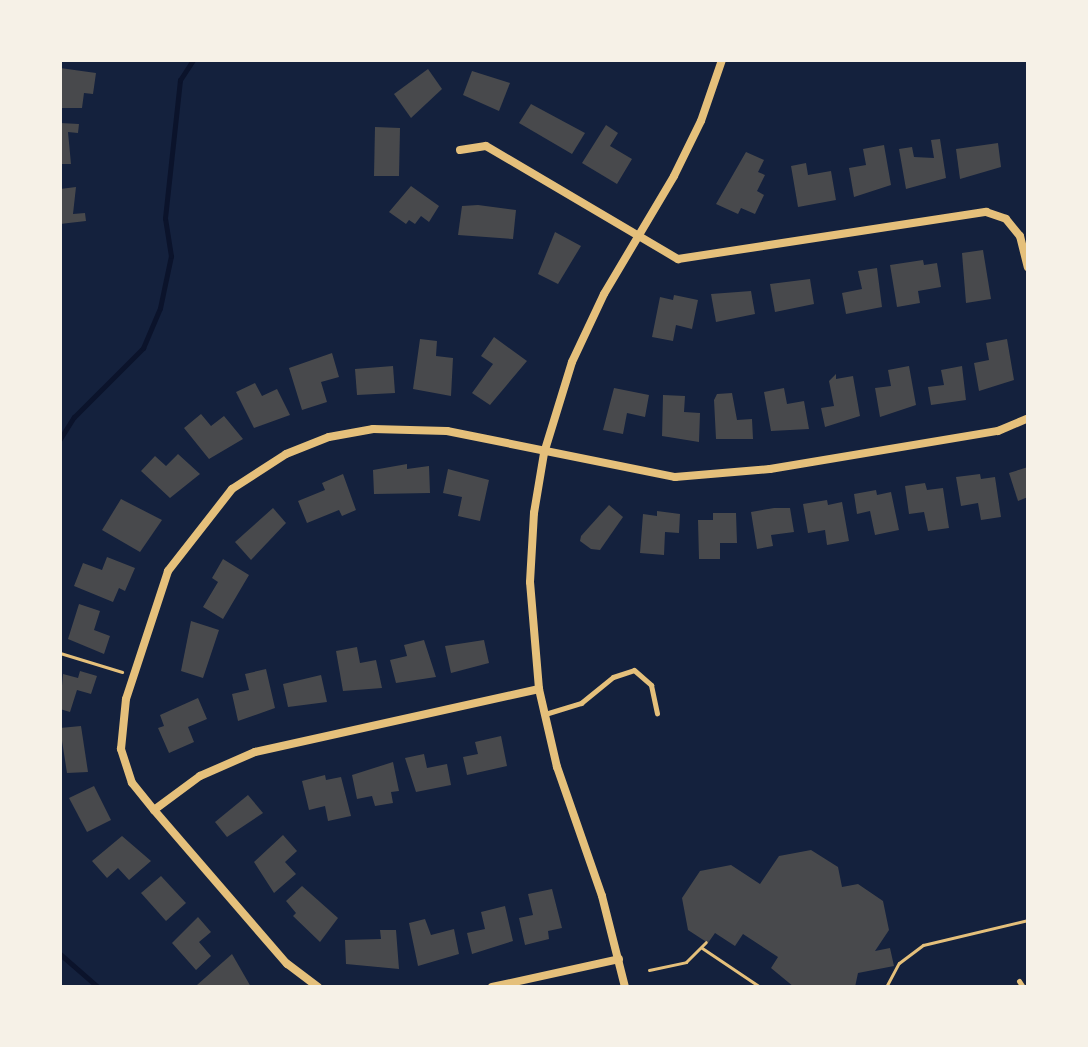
<!DOCTYPE html>
<style>
body{margin:0}
#map{position:relative;width:1088px;height:1047px;overflow:hidden;background:#14213d;font-family:"Libre Baskerville",serif}
div>[style]{position:absolute}
[style*='--x']{left:calc(var(--x)*1px);top:calc(var(--y)*1px);width:calc(var(--w)*1px);rotate:calc(var(--a)*1deg)}
.stream>*{height:5px;margin:-2.5px;padding:0 2.5px;transform-origin:2.5px;border-radius:2.5px;background:#0b132b}
.building>*{inset:0;background:#48494c}
.path>*{height:3px;margin:-1.5px;padding:0 1.5px;transform-origin:1.5px;border-radius:1.5px;background:#e5c07b}
.service>*{height:5px;margin:-2.5px;padding:0 2.5px;transform-origin:2.5px;border-radius:2.5px;background:#e5c07b}
.minor>*{height:8px;margin:-4px;padding:0 4px;transform-origin:4px;border-radius:4px;background:#e5c07b}
span{translate:-50% -50%;white-space:nowrap;text-align:center;line-height:1.15;-webkit-text-stroke:6px #f6f1e7;paint-order:stroke}
.frame{position:absolute;inset:0;border:62px solid #f6f1e7;pointer-events:none}
</style>
<div id="map">
<div class="stream">
<i style="--x:60;--y:439;--w:26;--a:-58"></i>
<i style="--x:74;--y:417;--w:98;--a:-45"></i>
<i style="--x:143;--y:348;--w:43;--a:-67"></i>
<i style="--x:160;--y:308;--w:53;--a:-78.1"></i>
<i style="--x:171;--y:256;--w:38;--a:-99"></i>
<i style="--x:165;--y:218;--w:139;--a:-83.8"></i>
<i style="--x:180;--y:80;--w:24;--a:-57"></i>
<i style="--x:60;--y:954;--w:50;--a:41"></i>
</div>
<div class="building">
<i style="clip-path:polygon(60px 68px,96px 73px,93px 94px,84px 93px,82px 108px,60px 108px)"></i>
<i style="clip-path:polygon(428px 69px,442px 89px,411px 118px,394px 94px)"></i>
<i style="clip-path:polygon(472px 71px,510px 83px,499px 111px,463px 95px)"></i>
<i style="clip-path:polygon(531px 104px,585px 133px,572px 154px,519px 123px)"></i>
<i style="clip-path:polygon(60px 123px,79px 124px,78px 133px,68px 132px,71px 164px,60px 164px)"></i>
<i style="clip-path:polygon(606px 125px,618px 133px,610px 146px,632px 159px,617px 184px,582px 163px)"></i>
<i style="clip-path:polygon(375px 127px,400px 128px,399px 176px,374px 176px)"></i>
<i style="clip-path:polygon(940px 139px,946px 178px,906px 189px,899px 149px,912px 147px,914px 157px,934px 158px,931px 140px)"></i>
<i style="clip-path:polygon(998px 143px,1001px 167px,960px 179px,956px 149px)"></i>
<i style="clip-path:polygon(884px 145px,891px 185px,854px 197px,849px 168px,866px 165px,863px 149px)"></i>
<i style="clip-path:polygon(746px 152px,764px 160px,758px 172px,765px 175px,757px 191px,764px 195px,755px 214px,741px 208px,738px 214px,716px 204px)"></i>
<i style="clip-path:polygon(806px 163px,808px 175px,831px 171px,836px 200px,798px 207px,791px 166px)"></i>
<i style="clip-path:polygon(411px 186px,439px 206px,429px 222px,421px 216px,415px 224px,409px 220px,406px 224px,389px 212px)"></i>
<i style="clip-path:polygon(76px 187px,73px 214px,85px 213px,86px 221px,60px 224px,60px 189px)"></i>
<i style="clip-path:polygon(478px 205px,516px 210px,513px 239px,458px 235px,462px 206px)"></i>
<i style="clip-path:polygon(555px 232px,581px 246px,558px 284px,538px 274px)"></i>
<i style="clip-path:polygon(983px 250px,991px 299px,966px 303px,962px 253px)"></i>
<i style="clip-path:polygon(923px 260px,924px 265px,937px 263px,941px 287px,918px 291px,920px 303px,897px 307px,890px 265px)"></i>
<i style="clip-path:polygon(877px 268px,882px 307px,846px 314px,842px 293px,862px 289px,858px 271px)"></i>
<i style="clip-path:polygon(810px 279px,814px 304px,775px 312px,770px 284px)"></i>
<i style="clip-path:polygon(751px 291px,755px 314px,716px 322px,711px 294px)"></i>
<i style="clip-path:polygon(674px 295px,698px 300px,692px 329px,676px 325px,673px 341px,652px 337px,660px 297px,673px 300px)"></i>
<i style="clip-path:polygon(494px 337px,527px 361px,490px 405px,472px 393px,493px 364px,481px 356px)"></i>
<i style="clip-path:polygon(420px 339px,437px 341px,436px 356px,453px 358px,451px 396px,413px 389px)"></i>
<i style="clip-path:polygon(1007px 339px,1014px 380px,979px 391px,974px 363px,989px 360px,986px 343px)"></i>
<i style="clip-path:polygon(332px 353px,339px 377px,321px 382px,327px 402px,302px 410px,289px 368px)"></i>
<i style="clip-path:polygon(393px 366px,395px 393px,357px 395px,355px 369px)"></i>
<i style="clip-path:polygon(909px 366px,916px 405px,880px 417px,875px 388px,891px 386px,888px 370px)"></i>
<i style="clip-path:polygon(962px 366px,966px 400px,931px 405px,928px 387px,944px 385px,941px 370px)"></i>
<i style="clip-path:polygon(836px 374px,836px 379px,853px 376px,860px 416px,825px 427px,821px 408px,834px 406px,829px 381px)"></i>
<i style="clip-path:polygon(255px 383px,262px 396px,277px 389px,290px 415px,254px 428px,236px 392px)"></i>
<i style="clip-path:polygon(614px 388px,649px 395px,645px 417px,627px 413px,623px 434px,603px 430px)"></i>
<i style="clip-path:polygon(784px 388px,787px 404px,804px 401px,809px 429px,771px 431px,764px 392px)"></i>
<i style="clip-path:polygon(732px 393px,737px 420px,752px 419px,753px 439px,716px 439px,714px 400px,717px 394px)"></i>
<i style="clip-path:polygon(663px 395px,685px 396px,684px 412px,700px 413px,699px 442px,662px 436px)"></i>
<i style="clip-path:polygon(201px 414px,211px 426px,224px 416px,243px 439px,209px 459px,184px 428px)"></i>
<i style="clip-path:polygon(178px 454px,200px 474px,170px 498px,141px 471px,155px 456px,166px 466px)"></i>
<i style="clip-path:polygon(407px 464px,407px 469px,429px 466px,430px 493px,374px 494px,373px 470px)"></i>
<i style="clip-path:polygon(1028px 467px,1028px 497px,1018px 501px,1009px 473px)"></i>
<i style="clip-path:polygon(448px 469px,489px 480px,480px 521px,458px 516px,462px 497px,443px 493px)"></i>
<i style="clip-path:polygon(343px 474px,356px 510px,342px 516px,339px 510px,307px 523px,298px 501px,325px 490px,322px 483px)"></i>
<i style="clip-path:polygon(980px 474px,981px 479px,995px 477px,1001px 517px,981px 520px,978px 503px,961px 506px,956px 477px)"></i>
<i style="clip-path:polygon(925px 483px,927px 490px,943px 488px,949px 528px,928px 531px,924px 512px,909px 514px,905px 486px)"></i>
<i style="clip-path:polygon(876px 490px,877px 495px,891px 492px,899px 530px,875px 535px,870px 511px,857px 514px,854px 494px)"></i>
<i style="clip-path:polygon(121px 499px,162px 520px,140px 552px,102px 530px)"></i>
<i style="clip-path:polygon(827px 500px,828px 505px,842px 502px,849px 541px,827px 545px,825px 530px,808px 533px,803px 504px)"></i>
<i style="clip-path:polygon(609px 505px,623px 517px,600px 550px,591px 549px,580px 541px,581px 536px)"></i>
<i style="clip-path:polygon(273px 508px,286px 523px,251px 560px,235px 542px)"></i>
<i style="clip-path:polygon(774px 508px,790px 508px,794px 532px,771px 535px,773px 546px,757px 549px,751px 512px)"></i>
<i style="clip-path:polygon(657px 511px,680px 514px,679px 533px,665px 532px,664px 555px,640px 553px,643px 514px,657px 516px)"></i>
<i style="clip-path:polygon(713px 513px,736px 513px,737px 543px,720px 543px,720px 559px,699px 559px,698px 520px,713px 520px)"></i>
<i style="clip-path:polygon(107px 557px,135px 568px,125px 591px,119px 588px,113px 602px,74px 586px,83px 563px,102px 570px)"></i>
<i style="clip-path:polygon(223px 559px,249px 575px,223px 619px,203px 607px,218px 582px,212px 578px)"></i>
<i style="clip-path:polygon(79px 604px,100px 611px,94px 630px,110px 636px,104px 654px,68px 639px)"></i>
<i style="clip-path:polygon(191px 621px,219px 630px,203px 678px,181px 671px)"></i>
<i style="clip-path:polygon(424px 640px,436px 677px,396px 683px,390px 660px,407px 656px,404px 645px)"></i>
<i style="clip-path:polygon(484px 640px,489px 663px,451px 673px,445px 646px)"></i>
<i style="clip-path:polygon(357px 647px,360px 663px,376px 660px,382px 688px,343px 691px,336px 651px)"></i>
<i style="clip-path:polygon(266px 669px,275px 708px,238px 721px,232px 694px,249px 690px,245px 674px)"></i>
<i style="clip-path:polygon(80px 671px,97px 676px,91px 694px,77px 690px,70px 712px,60px 709px,63px 674px,78px 678px)"></i>
<i style="clip-path:polygon(321px 675px,327px 702px,288px 707px,283px 684px)"></i>
<i style="clip-path:polygon(198px 698px,207px 719px,188px 727px,194px 742px,169px 753px,158px 728px,164px 726px,160px 715px)"></i>
<i style="clip-path:polygon(81px 726px,88px 772px,67px 773px,60px 728px)"></i>
<i style="clip-path:polygon(501px 736px,507px 766px,467px 775px,463px 757px,478px 754px,475px 742px)"></i>
<i style="clip-path:polygon(424px 754px,427px 768px,447px 764px,451px 785px,416px 792px,405px 758px)"></i>
<i style="clip-path:polygon(393px 762px,399px 791px,391px 792px,393px 803px,375px 806px,372px 796px,357px 799px,352px 775px)"></i>
<i style="clip-path:polygon(325px 775px,326px 780px,341px 777px,351px 816px,328px 821px,325px 806px,309px 810px,302px 781px)"></i>
<i style="clip-path:polygon(94px 786px,111px 820px,87px 832px,69px 798px)"></i>
<i style="clip-path:polygon(248px 795px,263px 813px,227px 837px,215px 822px)"></i>
<i style="clip-path:polygon(283px 835px,297px 851px,285px 862px,296px 874px,274px 893px,254px 862px)"></i>
<i style="clip-path:polygon(122px 836px,151px 861px,129px 880px,118px 868px,107px 878px,92px 861px)"></i>
<i style="clip-path:polygon(811px 850px,838px 867px,842px 887px,858px 884px,883px 901px,889px 930px,875px 951px,890px 948px,894px 966px,858px 973px,855px 987px,794px 987px,771px 968px,778px 957px,743px 934px,735px 946px,715px 933px,708px 943px,688px 930px,682px 898px,700px 871px,731px 865px,760px 884px,779px 856px)"></i>
<i style="clip-path:polygon(161px 876px,186px 903px,166px 921px,141px 893px)"></i>
<i style="clip-path:polygon(302px 886px,338px 918px,320px 942px,293px 916px,296px 913px,286px 901px)"></i>
<i style="clip-path:polygon(552px 889px,562px 928px,548px 931px,549px 939px,525px 945px,519px 918px,533px 915px,528px 894px)"></i>
<i style="clip-path:polygon(505px 906px,513px 941px,472px 954px,467px 933px,485px 929px,481px 912px)"></i>
<i style="clip-path:polygon(198px 917px,211px 932px,199px 942px,211px 956px,196px 970px,172px 943px)"></i>
<i style="clip-path:polygon(425px 919px,431px 935px,454px 929px,459px 954px,418px 966px,409px 923px)"></i>
<i style="clip-path:polygon(380px 930px,396px 930px,399px 969px,346px 964px,345px 940px,381px 939px)"></i>
<i style="clip-path:polygon(232px 954px,251px 987px,198px 987px,197px 985px)"></i>
</div>
<div class="path">
<i style="--x:60;--y:653;--w:65;--a:17"></i>
<i style="--x:702;--y:948;--w:70;--a:33.9"></i>
<i style="--x:649;--y:970;--w:38;--a:-12"></i>
<i style="--x:686;--y:962;--w:28;--a:-45"></i>
<i style="--x:886;--y:987;--w:27;--a:-62"></i>
<i style="--x:899;--y:963;--w:30;--a:-37"></i>
<i style="--x:923;--y:945;--w:108;--a:-13.4"></i>
</div>
<div class="service">
<i style="--x:545;--y:714;--w:38;--a:-17"></i>
<i style="--x:581;--y:703;--w:41;--a:-39.1"></i>
<i style="--x:613;--y:677;--w:22;--a:-18"></i>
<i style="--x:634;--y:670;--w:23;--a:41"></i>
<i style="--x:651;--y:685;--w:29;--a:78"></i>
<i style="--x:1019;--y:981;--w:7;--a:56"></i>
</div>
<div class="minor">
<i style="--x:460;--y:150;--w:26;--a:-9"></i>
<i style="--x:486;--y:146;--w:223;--a:30.5"></i>
<i style="--x:678;--y:259;--w:312;--a:-8.7"></i>
<i style="--x:986;--y:212;--w:21;--a:19"></i>
<i style="--x:1006;--y:219;--w:22;--a:51"></i>
<i style="--x:1020;--y:236;--w:32;--a:76"></i>
<i style="--x:154;--y:810;--w:57;--a:-36.5"></i>
<i style="--x:200;--y:776;--w:60;--a:-23.6"></i>
<i style="--x:255;--y:752;--w:291;--a:-12.5"></i>
<i style="--x:318;--y:987;--w:39;--a:-143"></i>
<i style="--x:287;--y:964;--w:203;--a:-130.8"></i>
<i style="--x:154;--y:810;--w:35;--a:-129"></i>
<i style="--x:132;--y:783;--w:36;--a:-108"></i>
<i style="--x:121;--y:749;--w:50;--a:-84.3"></i>
<i style="--x:126;--y:699;--w:135;--a:-71.8"></i>
<i style="--x:168;--y:571;--w:104;--a:-52"></i>
<i style="--x:232;--y:489;--w:64;--a:-32.9"></i>
<i style="--x:286;--y:454;--w:46;--a:-21.6"></i>
<i style="--x:329;--y:437;--w:45;--a:-10.3"></i>
<i style="--x:373;--y:429;--w:74;--a:1.5"></i>
<i style="--x:447;--y:431;--w:233;--a:11.4"></i>
<i style="--x:675;--y:477;--w:95;--a:-4.8"></i>
<i style="--x:770;--y:469;--w:231;--a:-9.5"></i>
<i style="--x:998;--y:431;--w:33;--a:-23"></i>
<i style="--x:492;--y:987;--w:130;--a:-12.4"></i>
<i style="--x:625;--y:987;--w:94;--a:-104.2"></i>
<i style="--x:602;--y:896;--w:137;--a:-109.2"></i>
<i style="--x:557;--y:767;--w:80;--a:-103"></i>
<i style="--x:539;--y:689;--w:107;--a:-94.8"></i>
<i style="--x:530;--y:582;--w:69;--a:-86.7"></i>
<i style="--x:534;--y:513;--w:61;--a:-80.5"></i>
<i style="--x:544;--y:453;--w:95;--a:-72.9"></i>
<i style="--x:572;--y:362;--w:75;--a:-64.8"></i>
<i style="--x:604;--y:294;--w:137;--a:-59.3"></i>
<i style="--x:674;--y:176;--w:61;--a:-63.9"></i>
<i style="--x:701;--y:121;--w:65;--a:-71"></i>
</div>
<div class="frame"></div>
</div>
